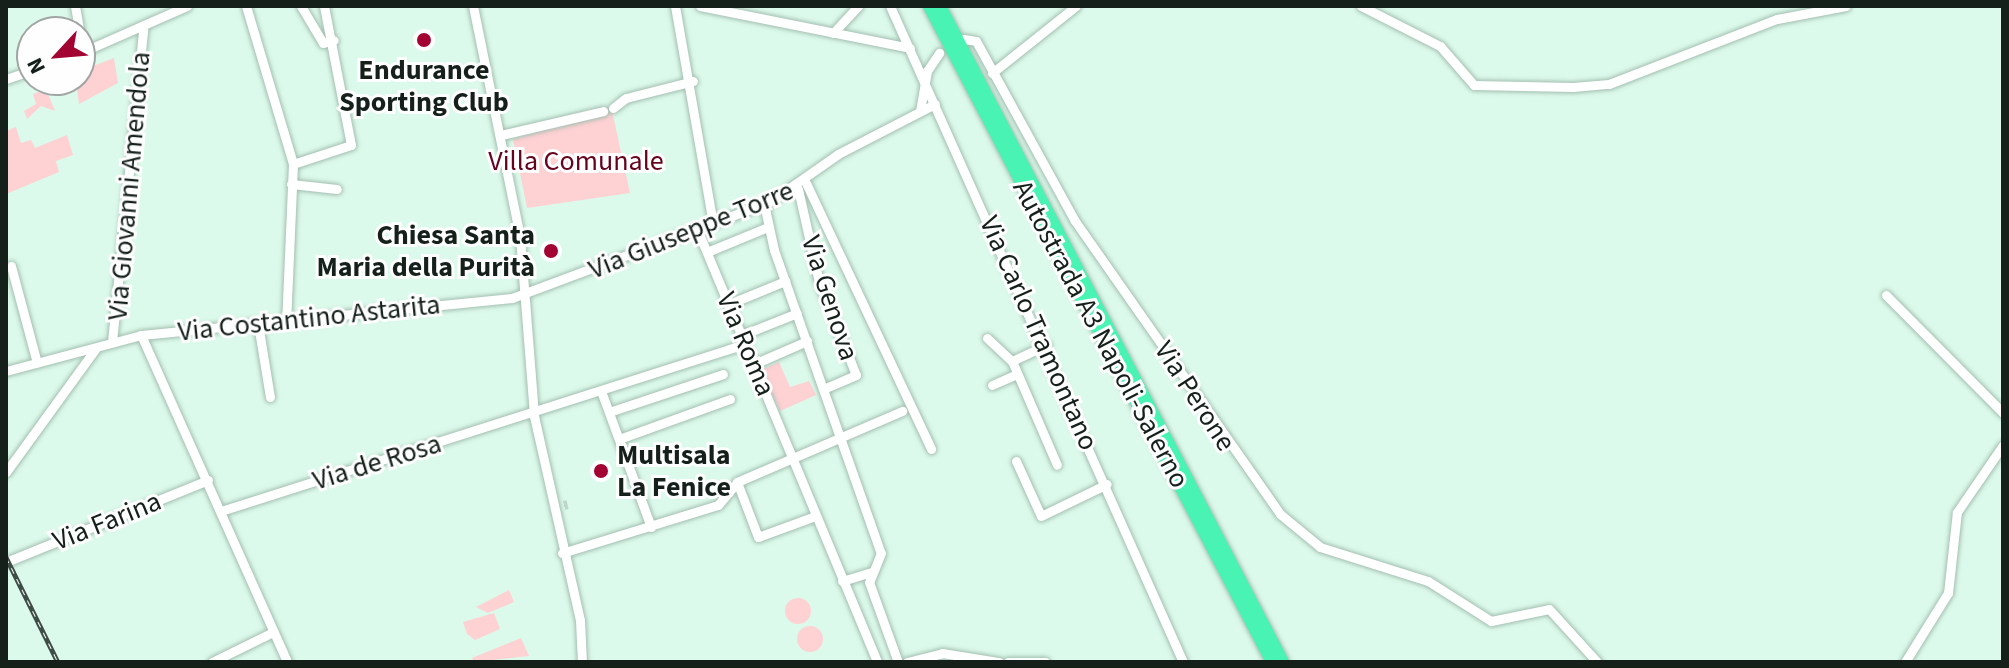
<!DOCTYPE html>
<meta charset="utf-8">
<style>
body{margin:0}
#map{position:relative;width:2009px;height:668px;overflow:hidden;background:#dcfaeb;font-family:"Source Sans 3",sans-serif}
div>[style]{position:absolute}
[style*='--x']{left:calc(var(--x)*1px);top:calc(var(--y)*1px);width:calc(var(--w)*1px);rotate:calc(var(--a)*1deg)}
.green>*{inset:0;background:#fed1d3}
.round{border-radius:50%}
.minor-tunnel>*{height:9px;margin-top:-4.5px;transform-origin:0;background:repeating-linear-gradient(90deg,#bed9cc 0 9px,transparent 0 13.5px)}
.roads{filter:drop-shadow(0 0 2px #a3bfb1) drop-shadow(0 0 2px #a3bfb1)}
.minor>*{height:9px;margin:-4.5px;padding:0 4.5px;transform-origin:4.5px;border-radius:4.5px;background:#fff}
.highway>*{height:12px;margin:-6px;padding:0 6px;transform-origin:6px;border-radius:6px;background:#48f3b4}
.rail>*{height:5px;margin-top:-2.5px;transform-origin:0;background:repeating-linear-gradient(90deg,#fefefe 0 6px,#3e4d46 0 12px);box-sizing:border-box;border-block:2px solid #3e4d46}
.dots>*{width:22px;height:22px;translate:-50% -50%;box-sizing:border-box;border:4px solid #fefefe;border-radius:50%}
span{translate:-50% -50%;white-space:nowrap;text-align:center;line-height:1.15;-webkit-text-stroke:6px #fefefe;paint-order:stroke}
.poi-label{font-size:28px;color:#15201b;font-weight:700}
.right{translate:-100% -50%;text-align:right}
.left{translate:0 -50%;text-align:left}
.park-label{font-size:28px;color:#65021c}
.street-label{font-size:28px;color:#15201b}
.frame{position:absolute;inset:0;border:8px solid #15201b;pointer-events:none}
.north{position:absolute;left:16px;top:16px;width:80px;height:80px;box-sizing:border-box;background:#fefefe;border:2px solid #a1a5a3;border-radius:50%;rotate:244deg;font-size:22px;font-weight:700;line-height:32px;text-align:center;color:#15201b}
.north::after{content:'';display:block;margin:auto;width:28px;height:36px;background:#a20332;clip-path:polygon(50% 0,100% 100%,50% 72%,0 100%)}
</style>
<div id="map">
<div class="green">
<i style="clip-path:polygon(114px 58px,118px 83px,79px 104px,76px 81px,85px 69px)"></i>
<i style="clip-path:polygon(46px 89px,55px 111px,41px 106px,27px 119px,24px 111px,36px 104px,33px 94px)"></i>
<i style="clip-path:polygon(612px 111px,630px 193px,527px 208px,513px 139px)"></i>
<i style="clip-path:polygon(16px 127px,21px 143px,31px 140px,35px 148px,67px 135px,73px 155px,56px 161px,59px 172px,6px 194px,6px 131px)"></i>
<i style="clip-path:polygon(779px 362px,790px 387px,809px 381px,816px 395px,780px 411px,761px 370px)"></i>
<i style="clip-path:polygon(509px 590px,514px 602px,488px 613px,476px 607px)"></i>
<i class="round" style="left:785px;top:598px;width:26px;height:26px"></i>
<i style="clip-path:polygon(494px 613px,500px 629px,475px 640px,467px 634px,463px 622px)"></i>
<i class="round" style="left:797px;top:626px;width:26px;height:26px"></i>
<i style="clip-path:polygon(521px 638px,529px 656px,474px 662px,472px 658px)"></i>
</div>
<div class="minor-tunnel">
<i style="--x:551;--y:508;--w:17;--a:-13"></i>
</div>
<div class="roads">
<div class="minor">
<i style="--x:75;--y:6;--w:47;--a:80.1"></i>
<i style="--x:246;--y:6;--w:165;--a:73.4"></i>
<i style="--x:293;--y:164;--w:158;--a:92.5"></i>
<i style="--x:301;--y:6;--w:43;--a:59.3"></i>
<i style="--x:323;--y:43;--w:11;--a:-15"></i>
<i style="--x:473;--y:6;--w:236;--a:78.5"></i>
<i style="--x:520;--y:237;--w:180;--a:85.5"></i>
<i style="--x:534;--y:416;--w:209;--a:77.3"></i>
<i style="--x:580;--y:620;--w:42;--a:87.3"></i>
<i style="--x:675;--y:6;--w:220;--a:80.1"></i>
<i style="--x:700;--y:6;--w:214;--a:11.3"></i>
<i style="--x:890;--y:6;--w:718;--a:65.93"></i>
<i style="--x:1361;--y:6;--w:89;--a:26.9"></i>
<i style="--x:1440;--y:46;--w:52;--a:48.9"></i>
<i style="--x:1474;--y:85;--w:99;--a:1.2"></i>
<i style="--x:1573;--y:87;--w:36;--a:-5"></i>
<i style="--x:1609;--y:84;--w:180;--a:-21.2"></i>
<i style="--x:1777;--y:19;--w:70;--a:-10.7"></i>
<i style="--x:833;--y:33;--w:37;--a:-47"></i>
<i style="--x:964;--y:39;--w:12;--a:9"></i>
<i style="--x:976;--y:41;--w:205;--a:61.2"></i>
<i style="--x:1075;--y:221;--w:358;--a:55"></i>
<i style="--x:1280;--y:514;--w:52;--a:39.5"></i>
<i style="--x:1320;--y:547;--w:113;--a:17.5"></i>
<i style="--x:1428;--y:581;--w:75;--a:32.4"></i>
<i style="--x:1491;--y:621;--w:59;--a:-11.7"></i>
<i style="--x:1549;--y:609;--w:72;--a:47.8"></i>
<i style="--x:80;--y:53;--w:117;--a:-23.7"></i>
<i style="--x:992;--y:73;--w:107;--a:-38.6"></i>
<i style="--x:6;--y:79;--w:28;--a:-19"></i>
<i style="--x:613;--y:108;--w:16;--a:-38"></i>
<i style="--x:626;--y:98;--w:69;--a:-14.2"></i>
<i style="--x:920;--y:111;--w:41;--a:-80.1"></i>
<i style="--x:927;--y:71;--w:22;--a:-56"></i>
<i style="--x:501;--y:135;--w:105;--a:-13.2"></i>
<i style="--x:293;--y:164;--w:61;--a:-18.1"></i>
<i style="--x:351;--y:145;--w:142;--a:-101"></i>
<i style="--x:806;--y:183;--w:294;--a:64.8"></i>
<i style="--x:291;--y:184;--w:46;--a:6.2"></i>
<i style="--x:798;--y:189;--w:95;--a:77.3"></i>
<i style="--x:819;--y:282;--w:100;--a:68.3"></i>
<i style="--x:856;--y:375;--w:34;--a:157"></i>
<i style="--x:764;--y:204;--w:47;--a:77.7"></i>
<i style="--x:774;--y:250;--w:321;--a:70.6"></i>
<i style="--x:881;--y:553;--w:31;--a:112"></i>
<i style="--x:869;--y:582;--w:85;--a:70.1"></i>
<i style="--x:697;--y:229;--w:469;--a:67.4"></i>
<i style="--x:707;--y:252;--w:66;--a:-22.3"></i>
<i style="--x:11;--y:266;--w:100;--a:75"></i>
<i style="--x:1886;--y:295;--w:166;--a:45.2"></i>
<i style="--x:729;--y:304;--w:61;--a:-22.3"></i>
<i style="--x:258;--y:324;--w:74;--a:80.7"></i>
<i style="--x:141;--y:335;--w:358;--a:65.9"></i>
<i style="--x:742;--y:335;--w:59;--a:-21.8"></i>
<i style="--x:987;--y:338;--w:34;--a:43"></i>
<i style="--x:1012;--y:361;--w:113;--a:66.6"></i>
<i style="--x:112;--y:342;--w:314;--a:-84.3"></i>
<i style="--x:1012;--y:361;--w:38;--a:-25"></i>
<i style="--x:754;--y:364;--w:58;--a:-23.5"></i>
<i style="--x:6;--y:371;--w:140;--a:-14.9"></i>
<i style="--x:141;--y:335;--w:373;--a:-5.7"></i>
<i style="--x:512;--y:298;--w:277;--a:-20.5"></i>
<i style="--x:771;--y:201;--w:82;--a:-35"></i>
<i style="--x:838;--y:154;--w:109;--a:-27.3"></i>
<i style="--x:992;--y:385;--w:27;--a:-24"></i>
<i style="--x:601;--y:391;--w:145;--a:69.8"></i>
<i style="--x:609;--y:412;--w:120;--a:-18.4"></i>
<i style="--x:619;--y:439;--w:118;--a:-19.8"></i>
<i style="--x:1016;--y:461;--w:60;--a:65.6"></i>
<i style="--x:1041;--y:516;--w:73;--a:-25.9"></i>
<i style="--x:6;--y:472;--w:153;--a:-54"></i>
<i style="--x:737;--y:482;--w:59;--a:69.1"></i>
<i style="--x:758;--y:537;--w:61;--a:-20.2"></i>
<i style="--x:221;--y:511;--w:550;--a:-17.68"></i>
<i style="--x:562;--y:553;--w:163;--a:-17.1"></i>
<i style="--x:718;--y:505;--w:30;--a:-50"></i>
<i style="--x:737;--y:482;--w:180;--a:-23.3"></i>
<i style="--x:6;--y:562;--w:218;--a:-22.1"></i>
<i style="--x:842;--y:581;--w:30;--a:-17"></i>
<i style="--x:212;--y:662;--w:68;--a:-26.2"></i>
<i style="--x:907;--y:662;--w:36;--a:-14"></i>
<i style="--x:942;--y:653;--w:58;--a:9"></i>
<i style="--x:1008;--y:662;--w:37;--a:0"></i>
<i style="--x:1905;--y:662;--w:81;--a:-58.1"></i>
<i style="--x:1948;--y:593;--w:81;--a:-83.7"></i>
<i style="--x:1957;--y:512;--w:81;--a:-55.5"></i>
</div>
<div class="highway">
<i style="--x:929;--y:6;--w:740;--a:62.4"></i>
<i style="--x:940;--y:6;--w:740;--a:62.4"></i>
</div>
</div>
<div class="rail">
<i style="--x:6;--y:557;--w:117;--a:63.7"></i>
</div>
<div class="dots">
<i style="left:424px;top:40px;background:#a20332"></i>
<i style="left:551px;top:251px;background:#a20332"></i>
<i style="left:601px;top:471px;background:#a20332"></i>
</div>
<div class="poi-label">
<span style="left:424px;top:86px">Endurance<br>Sporting Club</span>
<span class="right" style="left:535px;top:251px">Chiesa Santa<br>Maria della Purità</span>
<span class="left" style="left:617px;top:471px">Multisala<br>La Fenice</span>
</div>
<div class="park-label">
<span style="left:576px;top:161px">Villa Comunale</span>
</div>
<div class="street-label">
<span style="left:129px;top:186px;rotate:-85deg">Via Giovanni Amendola</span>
<span style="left:691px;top:230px;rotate:-22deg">Via Giuseppe Torre</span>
<span style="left:830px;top:298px;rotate:72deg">Via Genova</span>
<span style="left:309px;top:318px;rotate:-6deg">Via Costantino Astarita</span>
<span style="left:1039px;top:333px;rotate:66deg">Via Carlo Tramontano</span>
<span style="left:1101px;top:334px;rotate:62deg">Autostrada A3 Napoli-Salerno</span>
<span style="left:746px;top:344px;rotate:67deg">Via Roma</span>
<span style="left:1195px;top:396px;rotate:57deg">Via Perone</span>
<span style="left:377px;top:462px;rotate:-17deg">Via de Rosa</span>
<span style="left:107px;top:521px;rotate:-22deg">Via Farina</span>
</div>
<div class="frame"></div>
<div class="north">N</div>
</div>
